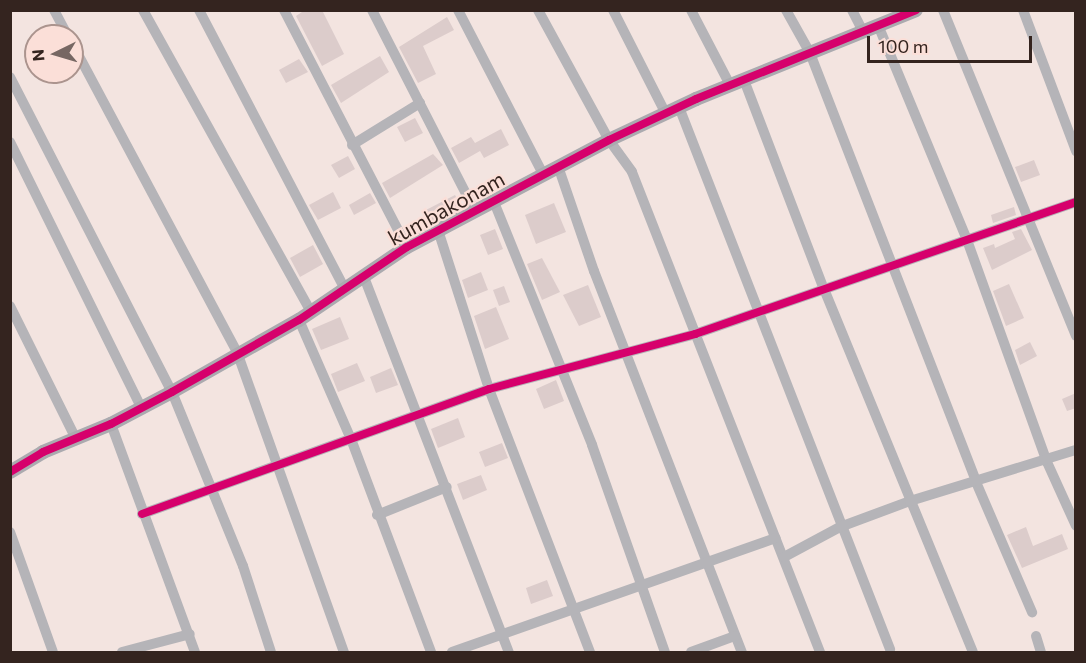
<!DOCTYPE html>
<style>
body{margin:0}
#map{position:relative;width:1086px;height:663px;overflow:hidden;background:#f3e4e0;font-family:Commissioner,sans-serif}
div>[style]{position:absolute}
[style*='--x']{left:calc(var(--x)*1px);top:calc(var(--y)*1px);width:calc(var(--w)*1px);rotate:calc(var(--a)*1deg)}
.building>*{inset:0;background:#dccccb}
.street>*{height:10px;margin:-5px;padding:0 5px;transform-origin:5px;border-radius:5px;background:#b5b4b8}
.secondary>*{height:14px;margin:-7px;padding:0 7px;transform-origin:7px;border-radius:7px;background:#abaaaf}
.cycleway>*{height:8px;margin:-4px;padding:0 4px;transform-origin:4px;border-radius:4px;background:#d6006c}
span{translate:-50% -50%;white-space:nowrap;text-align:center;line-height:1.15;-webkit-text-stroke:4.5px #fbdfd8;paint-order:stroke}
.street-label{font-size:21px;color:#34241f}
.frame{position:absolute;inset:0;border:12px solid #34241f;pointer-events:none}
.north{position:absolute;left:24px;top:24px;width:60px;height:60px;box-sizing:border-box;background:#fbdfd8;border:2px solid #ab948e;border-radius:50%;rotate:265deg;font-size:16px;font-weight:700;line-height:24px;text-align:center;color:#34241f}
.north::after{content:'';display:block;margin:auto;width:21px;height:27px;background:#776763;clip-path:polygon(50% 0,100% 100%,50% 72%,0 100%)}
.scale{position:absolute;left:867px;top:36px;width:165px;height:27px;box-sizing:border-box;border:3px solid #34241f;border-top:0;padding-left:8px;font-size:18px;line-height:21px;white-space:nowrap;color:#34241f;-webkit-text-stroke:4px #fbdfd8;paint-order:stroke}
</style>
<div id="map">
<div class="building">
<i style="clip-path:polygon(305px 10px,322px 10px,344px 54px,322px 66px,296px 16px)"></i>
<i style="clip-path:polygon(447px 17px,454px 30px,423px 46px,436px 74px,418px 83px,399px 47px)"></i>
<i style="clip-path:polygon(380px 56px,389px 72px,341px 103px,331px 85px)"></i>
<i style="clip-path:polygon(299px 59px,308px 72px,286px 83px,279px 70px)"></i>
<i style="clip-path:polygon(415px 118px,423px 133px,405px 142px,397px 127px)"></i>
<i style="clip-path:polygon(501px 129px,509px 145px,484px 158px,480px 151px,459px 163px,451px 148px,471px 137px,475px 143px)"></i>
<i style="clip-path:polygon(433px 154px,443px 165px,390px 198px,382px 183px)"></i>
<i style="clip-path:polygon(348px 156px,355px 169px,339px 178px,331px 165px)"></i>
<i style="clip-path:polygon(1034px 160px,1040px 175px,1021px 182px,1015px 167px)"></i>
<i style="clip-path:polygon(333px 192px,341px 208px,318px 220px,309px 205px)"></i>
<i style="clip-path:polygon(370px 193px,376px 203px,354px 215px,349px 205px)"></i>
<i style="clip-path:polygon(455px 195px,462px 208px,434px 223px,426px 210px)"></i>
<i style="clip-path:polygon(554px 203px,566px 232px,536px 244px,525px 215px)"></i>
<i style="clip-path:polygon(1014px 207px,1016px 215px,993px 223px,991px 215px)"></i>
<i style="clip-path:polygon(495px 229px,503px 249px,488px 255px,480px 235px)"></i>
<i style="clip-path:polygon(1021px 229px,1032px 250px,992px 270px,983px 248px,994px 244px,995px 248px,1015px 239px,1012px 232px)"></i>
<i style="clip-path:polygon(313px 245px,323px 264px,300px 277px,290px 258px)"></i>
<i style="clip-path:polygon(542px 258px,560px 292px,542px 300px,527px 264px)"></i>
<i style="clip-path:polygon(481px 272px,488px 290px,468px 298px,462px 280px)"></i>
<i style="clip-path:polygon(1009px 284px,1024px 318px,1006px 326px,993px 291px)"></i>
<i style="clip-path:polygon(588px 285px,601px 317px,579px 326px,563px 295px)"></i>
<i style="clip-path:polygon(504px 286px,510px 302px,499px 306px,493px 290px)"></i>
<i style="clip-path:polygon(496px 307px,509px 339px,485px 349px,474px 316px)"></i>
<i style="clip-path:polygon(340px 317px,349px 339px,321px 350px,312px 329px)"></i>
<i style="clip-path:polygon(1030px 342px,1037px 356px,1020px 365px,1015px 350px)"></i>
<i style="clip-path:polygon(357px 363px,365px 381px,338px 392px,331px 374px)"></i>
<i style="clip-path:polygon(391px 368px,398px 385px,376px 393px,370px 377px)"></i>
<i style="clip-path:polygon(556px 380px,564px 401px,544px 409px,536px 389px)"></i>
<i style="clip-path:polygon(1076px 393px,1076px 408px,1067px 411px,1062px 399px)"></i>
<i style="clip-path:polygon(458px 418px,465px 437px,438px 448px,431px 429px)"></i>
<i style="clip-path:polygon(502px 443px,508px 458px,485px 467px,479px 452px)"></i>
<i style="clip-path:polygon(481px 475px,487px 490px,463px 500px,457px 484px)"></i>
<i style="clip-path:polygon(1026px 527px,1033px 546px,1062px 534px,1068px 549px,1022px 568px,1007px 535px)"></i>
<i style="clip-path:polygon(547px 580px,553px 596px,531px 604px,526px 588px)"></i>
</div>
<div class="street">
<i style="--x:54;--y:10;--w:30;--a:62"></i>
<i style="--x:143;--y:10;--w:346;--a:60.9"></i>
<i style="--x:199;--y:10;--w:313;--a:62.4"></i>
<i style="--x:284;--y:10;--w:267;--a:62.6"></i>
<i style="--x:372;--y:10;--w:226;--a:62.9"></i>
<i style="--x:458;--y:10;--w:187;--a:62.6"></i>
<i style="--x:538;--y:10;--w:148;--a:61.4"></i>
<i style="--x:609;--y:140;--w:39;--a:54"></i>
<i style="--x:632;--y:172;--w:516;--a:68.61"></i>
<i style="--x:613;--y:10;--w:117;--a:63"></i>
<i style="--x:691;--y:10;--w:85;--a:62.5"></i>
<i style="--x:786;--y:10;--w:49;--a:60.8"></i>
<i style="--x:810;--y:53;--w:460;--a:68.8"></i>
<i style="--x:976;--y:482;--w:142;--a:66.7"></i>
<i style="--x:852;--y:10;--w:25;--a:63"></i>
<i style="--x:943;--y:10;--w:352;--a:67.8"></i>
<i style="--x:1023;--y:10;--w:151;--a:69.4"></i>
<i style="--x:878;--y:25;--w:233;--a:67.5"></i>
<i style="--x:967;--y:240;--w:236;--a:70.2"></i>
<i style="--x:1047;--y:462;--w:70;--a:65.6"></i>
<i style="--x:72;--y:43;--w:350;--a:61.9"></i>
<i style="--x:237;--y:352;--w:319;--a:70.4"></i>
<i style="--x:10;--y:77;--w:354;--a:62.8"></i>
<i style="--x:172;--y:392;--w:188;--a:67.8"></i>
<i style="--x:243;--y:566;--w:90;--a:72"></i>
<i style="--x:744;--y:80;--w:224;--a:69.1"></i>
<i style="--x:824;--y:289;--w:392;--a:67.7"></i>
<i style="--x:679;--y:107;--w:582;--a:68.73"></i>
<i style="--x:10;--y:142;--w:296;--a:63.7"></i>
<i style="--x:352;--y:145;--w:80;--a:-31.7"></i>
<i style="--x:559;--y:169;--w:108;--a:71.1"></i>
<i style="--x:594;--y:271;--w:409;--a:68.8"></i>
<i style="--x:494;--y:202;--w:262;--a:68"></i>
<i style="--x:592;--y:445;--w:219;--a:70.6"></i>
<i style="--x:438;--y:230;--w:167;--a:72.2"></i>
<i style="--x:489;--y:389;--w:282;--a:69"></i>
<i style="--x:364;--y:277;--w:402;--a:68.9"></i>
<i style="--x:10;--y:306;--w:148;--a:63.6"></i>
<i style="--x:299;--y:320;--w:130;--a:66.4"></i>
<i style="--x:351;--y:439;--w:228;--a:69.4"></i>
<i style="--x:111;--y:424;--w:243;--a:69.8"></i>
<i style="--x:142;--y:514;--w:369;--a:-19.8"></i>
<i style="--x:489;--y:389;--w:213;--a:-14.9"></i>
<i style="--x:695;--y:334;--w:403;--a:-19.1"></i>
<i style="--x:377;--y:515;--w:75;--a:-21.8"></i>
<i style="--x:10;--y:532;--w:127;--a:70.3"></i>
<i style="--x:784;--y:557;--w:64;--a:-28.2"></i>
<i style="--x:840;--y:527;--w:75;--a:-20.4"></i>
<i style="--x:910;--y:501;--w:174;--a:-17.1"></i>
<i style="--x:1036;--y:636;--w:17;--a:73"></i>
<i style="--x:122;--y:652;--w:70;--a:-14.8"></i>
<i style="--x:452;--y:652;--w:343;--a:-19.4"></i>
<i style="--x:691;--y:652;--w:47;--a:-20"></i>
</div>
<div class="secondary">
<i style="--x:10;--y:472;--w:39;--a:-31"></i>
<i style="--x:43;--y:452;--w:74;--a:-22.4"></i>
<i style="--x:111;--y:424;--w:69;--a:-27.7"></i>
<i style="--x:172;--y:392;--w:146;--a:-29.6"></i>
<i style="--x:299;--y:320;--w:130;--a:-34.1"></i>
<i style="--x:407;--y:247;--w:229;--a:-27.9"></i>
<i style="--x:609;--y:140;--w:96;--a:-25.2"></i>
<i style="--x:696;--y:99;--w:237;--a:-22"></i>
</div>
<div class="cycleway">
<i style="--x:10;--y:472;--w:39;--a:-31"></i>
<i style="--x:43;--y:452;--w:74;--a:-22.4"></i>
<i style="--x:111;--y:424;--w:69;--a:-27.7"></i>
<i style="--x:172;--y:392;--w:146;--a:-29.6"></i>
<i style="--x:299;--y:320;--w:130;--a:-34.1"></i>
<i style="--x:407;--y:247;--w:229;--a:-27.9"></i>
<i style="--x:609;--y:140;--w:96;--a:-25.2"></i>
<i style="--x:696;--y:99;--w:237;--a:-22"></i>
<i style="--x:142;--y:514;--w:369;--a:-19.8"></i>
<i style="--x:489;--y:389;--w:213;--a:-14.9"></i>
<i style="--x:695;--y:334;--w:403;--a:-19.1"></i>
</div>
<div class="street-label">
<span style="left:446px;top:208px;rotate:-29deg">kumbakonam</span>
</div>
<div class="frame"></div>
<div class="north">N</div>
<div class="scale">100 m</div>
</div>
